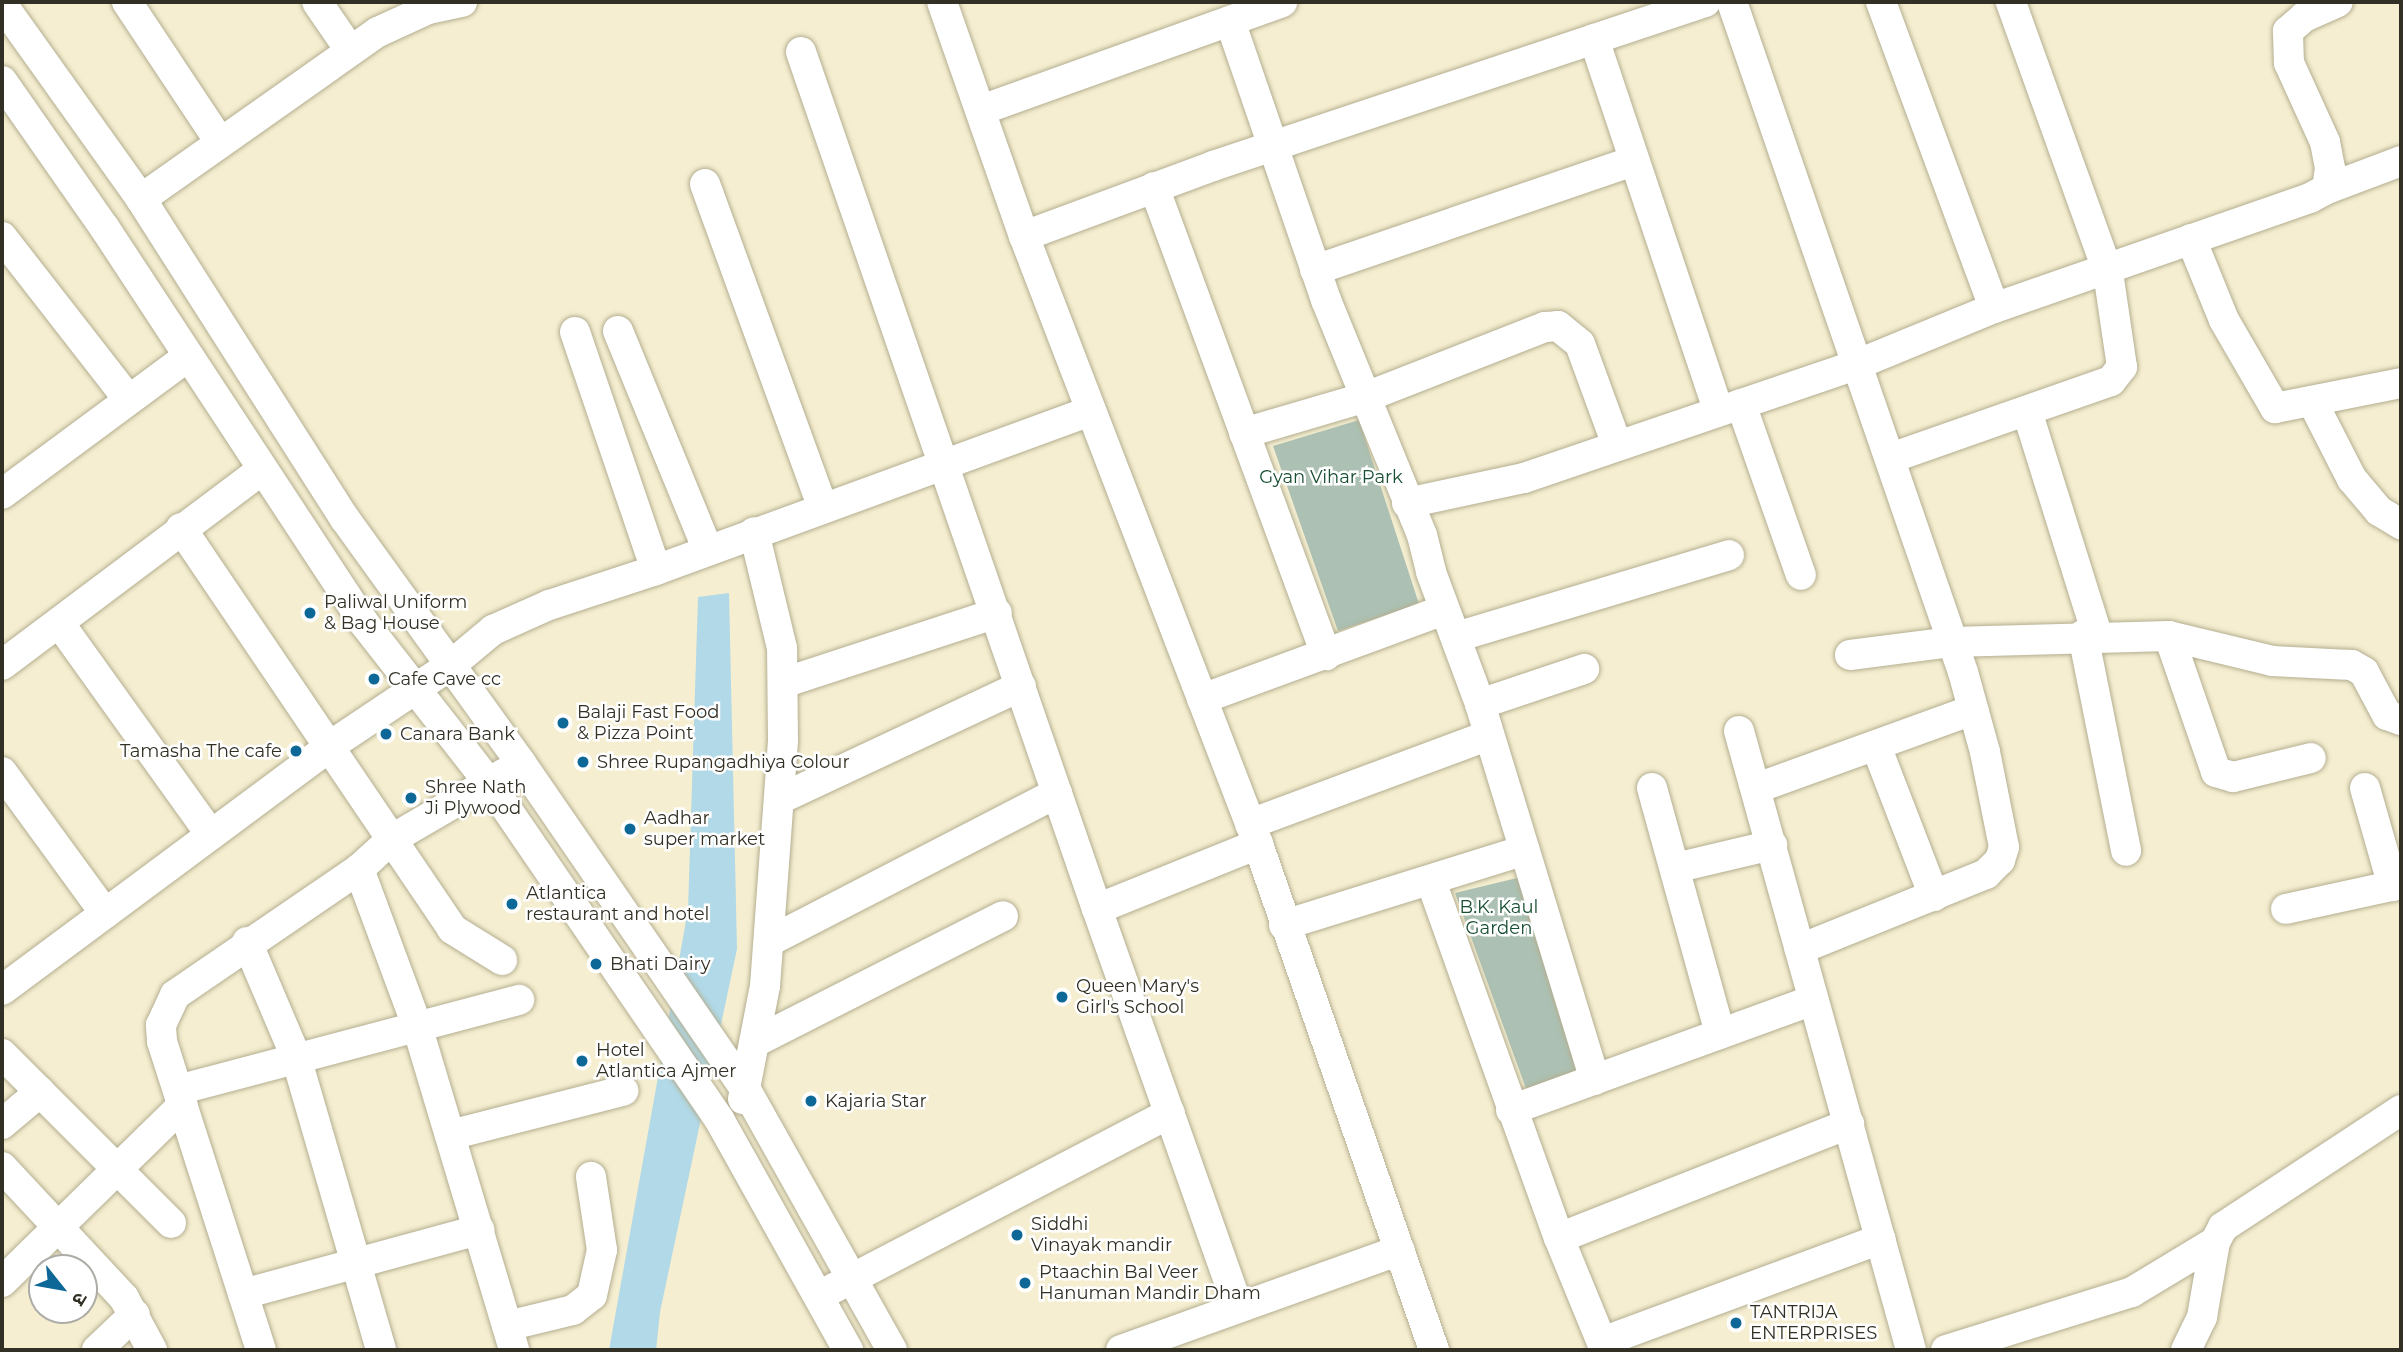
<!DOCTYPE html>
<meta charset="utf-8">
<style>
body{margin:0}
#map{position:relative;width:2403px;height:1352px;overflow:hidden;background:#f5eed0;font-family:Montserrat,"Noto Sans Devanagari",sans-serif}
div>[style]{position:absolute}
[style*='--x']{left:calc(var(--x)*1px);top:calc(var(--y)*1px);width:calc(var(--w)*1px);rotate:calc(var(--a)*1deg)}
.green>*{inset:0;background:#acc1b3}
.water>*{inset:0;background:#b1d9e7}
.roads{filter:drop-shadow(0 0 2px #b4ae91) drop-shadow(0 0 2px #b4ae91)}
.minor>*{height:30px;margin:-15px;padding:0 15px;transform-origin:15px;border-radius:15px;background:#fff}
.dots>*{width:19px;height:19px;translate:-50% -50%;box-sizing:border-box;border:4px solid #fff;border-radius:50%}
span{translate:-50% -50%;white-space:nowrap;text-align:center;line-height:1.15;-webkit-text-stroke:5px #fff;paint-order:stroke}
.park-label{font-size:18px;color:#184f32}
.poi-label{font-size:18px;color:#323024}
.left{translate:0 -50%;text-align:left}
.right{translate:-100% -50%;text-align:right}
.frame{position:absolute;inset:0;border:4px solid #323024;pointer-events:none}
.north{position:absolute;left:28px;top:1254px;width:70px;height:70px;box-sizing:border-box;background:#fff;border:2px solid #adaca7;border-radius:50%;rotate:121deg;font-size:19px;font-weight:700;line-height:28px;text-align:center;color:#323024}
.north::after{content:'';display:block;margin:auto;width:24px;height:32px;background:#0d6897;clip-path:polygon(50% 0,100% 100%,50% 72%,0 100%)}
</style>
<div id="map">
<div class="green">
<i style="clip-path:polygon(1359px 420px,1419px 604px,1338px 631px,1273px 446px)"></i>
<i style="clip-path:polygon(1521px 877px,1583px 1070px,1528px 1094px,1455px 893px)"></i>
</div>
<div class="water">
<i style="clip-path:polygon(729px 593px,737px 949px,660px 1312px,656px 1350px,609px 1350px,688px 910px,698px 597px)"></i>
</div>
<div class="roads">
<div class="minor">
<i style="--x:127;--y:2;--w:168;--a:56.4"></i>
<i style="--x:317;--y:2;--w:58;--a:55.5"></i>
<i style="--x:942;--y:2;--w:248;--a:70.7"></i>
<i style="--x:1024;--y:236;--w:651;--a:68.95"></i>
<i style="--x:1258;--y:844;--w:536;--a:70.82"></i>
<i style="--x:1732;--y:2;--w:709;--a:70.98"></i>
<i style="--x:1963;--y:672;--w:83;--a:74.6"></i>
<i style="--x:1985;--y:752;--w:97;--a:78.7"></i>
<i style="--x:2004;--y:847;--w:14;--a:107"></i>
<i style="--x:2000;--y:860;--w:20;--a:135"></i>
<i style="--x:1986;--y:874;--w:201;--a:158"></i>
<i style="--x:1881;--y:2;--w:326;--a:69.7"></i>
<i style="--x:2;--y:4;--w:239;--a:54.5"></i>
<i style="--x:141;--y:199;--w:379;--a:57.5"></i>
<i style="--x:345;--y:519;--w:301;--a:54.2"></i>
<i style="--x:521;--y:763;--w:397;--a:55.5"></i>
<i style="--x:746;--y:1090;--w:298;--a:60.7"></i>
<i style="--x:1230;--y:21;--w:295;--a:71"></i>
<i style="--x:1326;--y:300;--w:254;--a:67.8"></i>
<i style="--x:1422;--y:535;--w:38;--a:76"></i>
<i style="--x:1431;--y:572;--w:141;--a:69.6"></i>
<i style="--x:1480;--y:704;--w:393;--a:73"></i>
<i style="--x:1594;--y:39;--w:390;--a:71.5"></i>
<i style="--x:801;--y:52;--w:907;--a:70.95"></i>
<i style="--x:2;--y:81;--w:178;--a:55.1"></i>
<i style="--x:104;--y:227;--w:474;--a:56.7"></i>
<i style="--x:364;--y:623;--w:203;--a:52"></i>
<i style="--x:489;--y:783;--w:407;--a:55.6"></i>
<i style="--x:719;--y:1119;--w:265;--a:60.8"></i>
<i style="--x:981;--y:110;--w:320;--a:-19.7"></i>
<i style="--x:705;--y:184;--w:343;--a:70"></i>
<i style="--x:1154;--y:187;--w:499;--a:69.8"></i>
<i style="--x:2327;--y:189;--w:79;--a:-20.7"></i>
<i style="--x:141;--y:199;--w:290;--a:-35.2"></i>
<i style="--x:378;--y:32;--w:55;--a:-24.7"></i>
<i style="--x:428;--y:9;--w:35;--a:-12"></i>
<i style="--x:1024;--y:236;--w:202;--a:-20.3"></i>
<i style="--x:1213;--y:166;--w:519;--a:-18.43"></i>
<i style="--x:2;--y:237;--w:205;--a:52.1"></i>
<i style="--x:2191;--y:239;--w:87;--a:67.8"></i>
<i style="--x:2224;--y:320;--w:102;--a:59.9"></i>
<i style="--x:2275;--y:408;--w:128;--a:-11.2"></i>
<i style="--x:1315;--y:270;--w:337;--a:-18.9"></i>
<i style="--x:618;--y:331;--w:237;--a:67.7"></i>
<i style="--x:575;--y:332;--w:251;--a:71.2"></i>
<i style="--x:2312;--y:401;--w:88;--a:62.9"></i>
<i style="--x:2352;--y:479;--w:42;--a:49.8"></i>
<i style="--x:2379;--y:511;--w:26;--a:31"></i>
<i style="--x:1741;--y:404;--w:181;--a:70.7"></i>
<i style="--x:2027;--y:411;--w:234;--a:72.6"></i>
<i style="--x:1244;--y:433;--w:127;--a:-16.4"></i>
<i style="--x:1366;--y:397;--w:192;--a:-21.4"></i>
<i style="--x:1545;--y:327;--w:13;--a:-4"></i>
<i style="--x:1558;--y:326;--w:28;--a:39"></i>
<i style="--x:1580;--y:344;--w:108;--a:69.9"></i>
<i style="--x:1891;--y:458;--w:233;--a:-19.3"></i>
<i style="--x:2111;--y:381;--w:18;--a:-52"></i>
<i style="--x:2122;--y:367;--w:96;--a:-98.4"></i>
<i style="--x:2108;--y:272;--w:287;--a:-109.8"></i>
<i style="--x:2;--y:494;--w:230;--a:-36.5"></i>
<i style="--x:1407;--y:503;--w:120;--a:-12.1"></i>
<i style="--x:1524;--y:478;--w:351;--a:-18.8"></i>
<i style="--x:1856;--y:365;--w:149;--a:-22.4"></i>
<i style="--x:1994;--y:308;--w:335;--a:-19.2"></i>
<i style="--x:2310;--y:198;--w:19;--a:-28"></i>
<i style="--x:2327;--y:189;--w:21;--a:-82"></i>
<i style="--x:2330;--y:168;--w:26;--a:-101"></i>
<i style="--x:2325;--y:142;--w:87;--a:-114.5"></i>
<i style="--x:2289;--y:63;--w:32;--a:-92"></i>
<i style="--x:2288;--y:31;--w:21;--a:-41"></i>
<i style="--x:2304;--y:17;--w:37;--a:-24"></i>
<i style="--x:181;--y:528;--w:484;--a:55.9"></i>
<i style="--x:452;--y:929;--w:59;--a:31.8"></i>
<i style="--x:60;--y:624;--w:259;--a:54.4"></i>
<i style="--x:2083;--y:635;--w:220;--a:78.7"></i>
<i style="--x:2169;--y:636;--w:144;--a:70.9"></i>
<i style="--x:2216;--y:772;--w:18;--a:16"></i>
<i style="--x:2233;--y:777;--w:80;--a:-13.7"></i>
<i style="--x:1456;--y:637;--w:285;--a:-16.7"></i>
<i style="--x:1850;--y:655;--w:103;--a:-7.3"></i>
<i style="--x:1952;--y:642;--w:217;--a:-1.6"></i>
<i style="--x:2169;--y:636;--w:106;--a:13.6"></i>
<i style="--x:2272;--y:661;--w:80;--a:2.9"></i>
<i style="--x:2352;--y:665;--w:14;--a:30"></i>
<i style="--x:2364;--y:672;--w:49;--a:61.9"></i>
<i style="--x:2387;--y:715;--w:15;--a:20"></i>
<i style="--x:2;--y:665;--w:323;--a:-36.9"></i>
<i style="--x:783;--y:683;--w:225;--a:-18.1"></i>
<i style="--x:1202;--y:699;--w:258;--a:-20.2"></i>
<i style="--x:1480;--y:704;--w:110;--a:-18.6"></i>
<i style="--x:1739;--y:731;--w:642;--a:74.47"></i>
<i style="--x:1876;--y:746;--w:161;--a:68.9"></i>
<i style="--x:2;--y:772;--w:175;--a:53.9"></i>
<i style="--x:505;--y:773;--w:131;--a:149.7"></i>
<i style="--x:392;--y:839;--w:45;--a:137.7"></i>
<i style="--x:359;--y:869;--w:167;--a:69.7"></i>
<i style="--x:417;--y:1026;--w:338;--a:73.3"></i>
<i style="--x:1652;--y:788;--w:255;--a:74.5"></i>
<i style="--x:1757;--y:788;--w:230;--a:-19.9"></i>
<i style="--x:2365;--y:788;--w:102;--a:74.1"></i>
<i style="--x:780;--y:799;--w:266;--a:-25.1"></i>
<i style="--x:1250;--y:824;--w:255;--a:-20.4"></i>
<i style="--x:1675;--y:868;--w:100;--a:-13.3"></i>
<i style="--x:1431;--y:881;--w:379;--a:70.3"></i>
<i style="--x:1559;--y:1238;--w:121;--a:67.7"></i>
<i style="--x:2286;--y:909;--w:118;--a:-12.3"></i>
<i style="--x:1284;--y:925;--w:252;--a:-17.3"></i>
<i style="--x:770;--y:941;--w:323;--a:-27.3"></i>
<i style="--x:247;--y:942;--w:125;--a:66.9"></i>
<i style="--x:296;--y:1057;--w:305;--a:73.8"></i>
<i style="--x:2;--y:990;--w:409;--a:-36.6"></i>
<i style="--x:330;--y:746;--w:146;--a:-33.8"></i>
<i style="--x:451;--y:665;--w:55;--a:-39.8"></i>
<i style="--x:493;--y:630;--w:61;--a:-24.1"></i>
<i style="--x:549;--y:605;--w:113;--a:-18.1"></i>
<i style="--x:656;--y:570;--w:463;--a:-20.1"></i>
<i style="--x:755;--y:1042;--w:278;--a:-26.9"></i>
<i style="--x:2;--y:1054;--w:239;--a:45"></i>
<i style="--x:178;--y:1090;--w:353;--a:-14.8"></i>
<i style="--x:743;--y:1099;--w:115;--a:-79"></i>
<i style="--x:765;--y:986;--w:247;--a:-85.8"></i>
<i style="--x:783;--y:740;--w:92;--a:-90.6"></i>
<i style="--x:782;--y:648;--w:119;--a:-103.6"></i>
<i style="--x:1511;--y:1110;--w:322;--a:-20"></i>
<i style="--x:2;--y:1124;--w:50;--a:-40.1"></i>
<i style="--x:450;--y:1135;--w:179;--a:-14.3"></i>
<i style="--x:2;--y:1167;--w:179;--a:47"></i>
<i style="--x:124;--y:1298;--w:59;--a:61.7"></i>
<i style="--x:1559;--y:1238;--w:312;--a:-21.5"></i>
<i style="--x:2;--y:1282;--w:253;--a:-44.4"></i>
<i style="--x:832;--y:1289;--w:381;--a:-27.5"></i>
<i style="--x:243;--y:1294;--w:245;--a:-15.2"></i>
<i style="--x:1238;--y:1307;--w:422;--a:-109.5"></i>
<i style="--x:1097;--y:909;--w:174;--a:-22"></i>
<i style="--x:507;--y:1326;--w:68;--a:-13.6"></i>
<i style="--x:573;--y:1310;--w:24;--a:-38"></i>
<i style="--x:592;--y:1295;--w:46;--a:-77.5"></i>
<i style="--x:602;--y:1250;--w:74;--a:-98.6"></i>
<i style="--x:1602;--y:1342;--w:297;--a:-20.3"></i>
<i style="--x:97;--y:1350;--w:52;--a:-43.5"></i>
<i style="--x:261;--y:1350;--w:324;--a:-107.8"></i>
<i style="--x:162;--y:1041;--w:16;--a:-94"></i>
<i style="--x:161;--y:1025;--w:33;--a:-65"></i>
<i style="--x:175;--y:995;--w:223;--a:-34.4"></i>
<i style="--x:1121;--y:1350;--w:296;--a:-19.7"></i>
<i style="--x:1946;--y:1350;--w:195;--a:-17.3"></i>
<i style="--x:2132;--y:1292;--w:97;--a:-31.1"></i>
<i style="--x:2186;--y:1350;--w:37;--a:-64"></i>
<i style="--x:2202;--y:1317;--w:76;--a:-80.2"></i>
<i style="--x:2215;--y:1242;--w:17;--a:-62"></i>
<i style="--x:2223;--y:1227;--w:213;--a:-33.3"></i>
</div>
</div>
<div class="dots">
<i style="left:310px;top:613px;background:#0d6897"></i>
<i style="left:374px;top:679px;background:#0d6897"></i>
<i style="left:563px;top:723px;background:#0d6897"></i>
<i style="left:386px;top:734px;background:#0d6897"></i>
<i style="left:296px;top:751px;background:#0d6897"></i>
<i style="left:583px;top:762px;background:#0d6897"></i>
<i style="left:411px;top:798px;background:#0d6897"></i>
<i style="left:630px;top:829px;background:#0d6897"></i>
<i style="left:512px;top:904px;background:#0d6897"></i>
<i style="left:596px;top:964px;background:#0d6897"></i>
<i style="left:1062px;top:997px;background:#0d6897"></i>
<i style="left:582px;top:1061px;background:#0d6897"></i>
<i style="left:811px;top:1101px;background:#0d6897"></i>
<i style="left:1017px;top:1235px;background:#0d6897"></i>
<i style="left:1025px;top:1283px;background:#0d6897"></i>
<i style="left:1736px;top:1323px;background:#0d6897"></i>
</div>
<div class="park-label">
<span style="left:1331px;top:477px">Gyan Vihar Park</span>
<span style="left:1499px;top:918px">B.K. Kaul<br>Garden</span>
</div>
<div class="poi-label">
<span class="left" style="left:324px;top:613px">Paliwal Uniform<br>&amp; Bag House</span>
<span class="left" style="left:388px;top:679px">Cafe Cave cc</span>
<span class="left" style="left:577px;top:723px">Balaji Fast Food<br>&amp; Pizza Point</span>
<span class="left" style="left:400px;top:734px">Canara Bank</span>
<span class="right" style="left:282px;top:751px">Tamasha The cafe</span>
<span class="left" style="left:597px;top:762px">Shree Rupangadhiya Colour</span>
<span class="left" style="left:425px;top:798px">Shree Nath<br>Ji Plywood</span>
<span class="left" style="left:644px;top:829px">Aadhar<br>super market</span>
<span class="left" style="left:526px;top:904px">Atlantica<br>restaurant and hotel</span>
<span class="left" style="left:610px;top:964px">Bhati Dairy</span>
<span class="left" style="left:1076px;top:997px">Queen Mary's<br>Girl's School</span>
<span class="left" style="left:596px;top:1061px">Hotel<br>Atlantica Ajmer</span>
<span class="left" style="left:825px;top:1101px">Kajaria Star</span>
<span class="left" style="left:1031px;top:1235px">Siddhi<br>Vinayak mandir</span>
<span class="left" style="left:1039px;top:1283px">Ptaachin Bal Veer<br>Hanuman Mandir Dham</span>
<span class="left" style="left:1750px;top:1323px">TANTRIJA<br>ENTERPRISES</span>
</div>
<div class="frame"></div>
<div class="north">उ</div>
</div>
